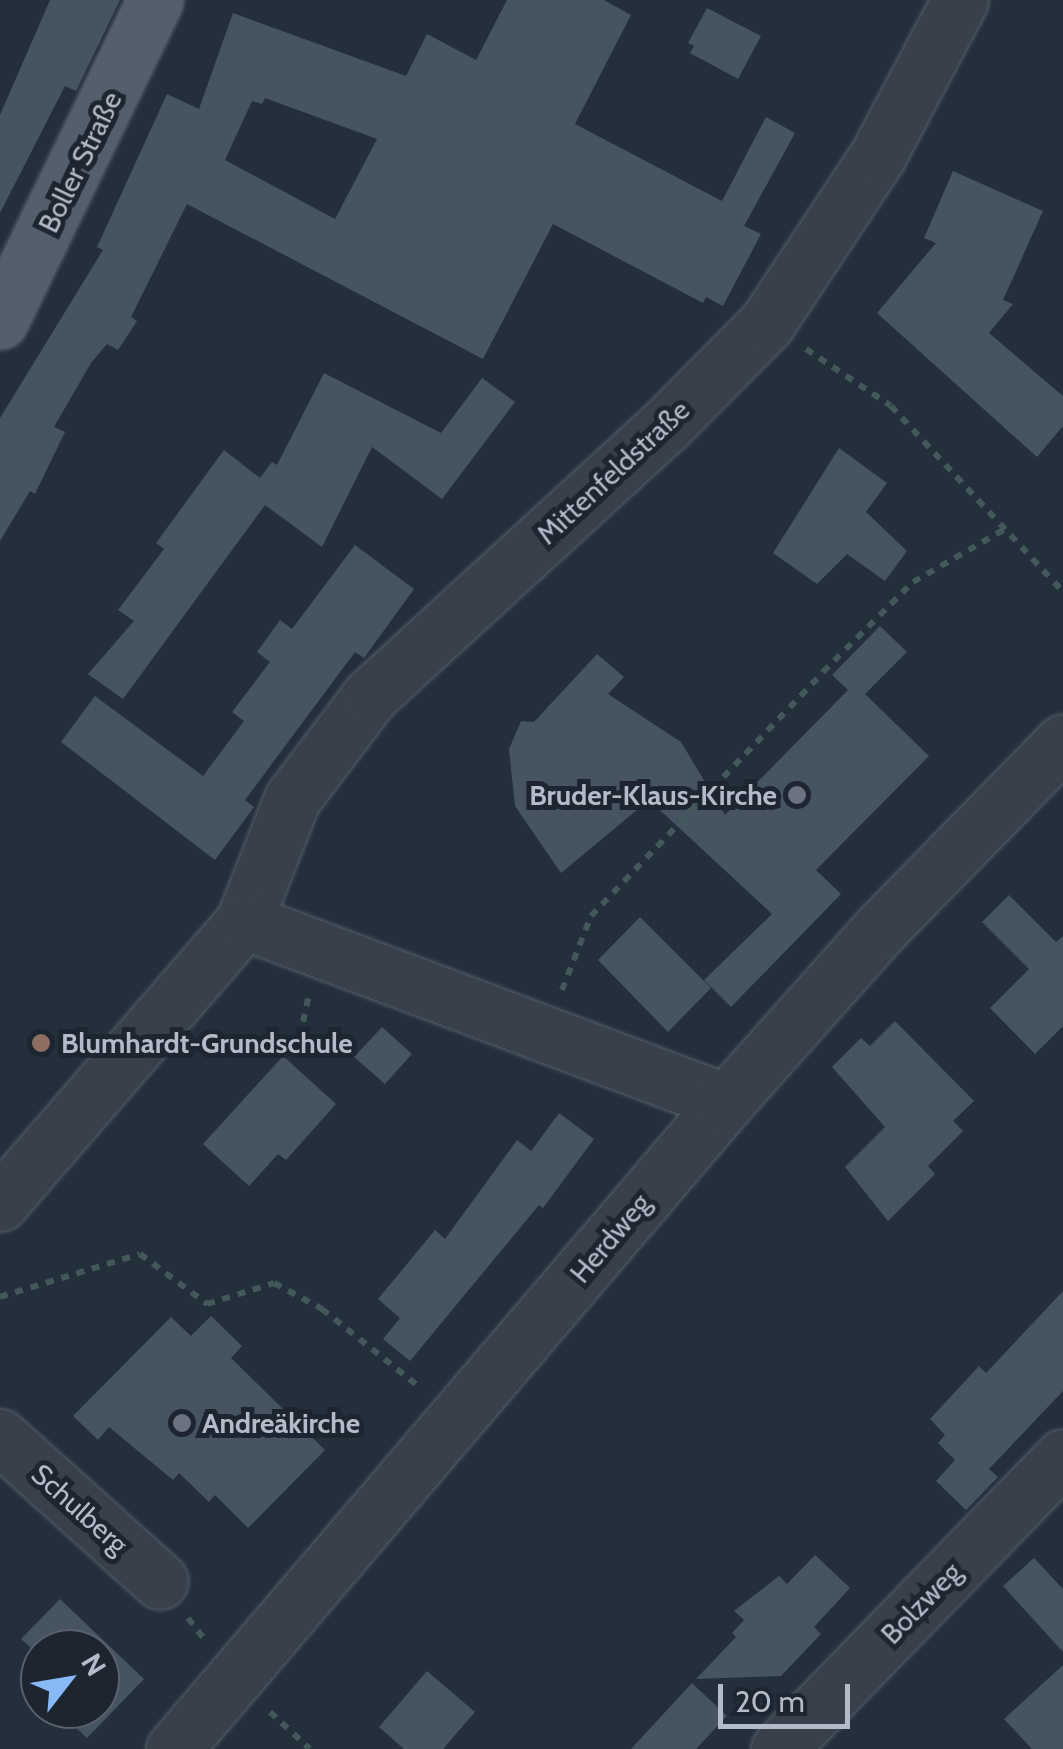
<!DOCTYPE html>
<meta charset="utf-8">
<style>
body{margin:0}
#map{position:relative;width:1063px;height:1749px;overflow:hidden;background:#232f3b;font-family:Cabin,sans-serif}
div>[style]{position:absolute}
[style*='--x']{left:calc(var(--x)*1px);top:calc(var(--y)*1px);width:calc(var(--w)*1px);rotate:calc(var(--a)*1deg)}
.building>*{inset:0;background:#465462}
.path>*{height:6px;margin-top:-3px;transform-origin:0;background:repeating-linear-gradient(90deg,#435859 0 8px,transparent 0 16px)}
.roads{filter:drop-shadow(0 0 2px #555e69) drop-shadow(0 0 2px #555e69)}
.minor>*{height:55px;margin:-27.5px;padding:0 27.5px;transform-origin:27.5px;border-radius:27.5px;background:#37404b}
.major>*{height:55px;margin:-27.5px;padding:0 27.5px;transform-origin:27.5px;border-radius:27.5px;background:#555f6b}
.dots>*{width:28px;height:28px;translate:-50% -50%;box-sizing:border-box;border:5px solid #1c2530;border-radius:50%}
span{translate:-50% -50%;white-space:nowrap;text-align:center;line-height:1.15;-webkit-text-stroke:10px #1c2530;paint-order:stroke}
.street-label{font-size:28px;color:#b2bbc7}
.poi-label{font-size:28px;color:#b2bbc7;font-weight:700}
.right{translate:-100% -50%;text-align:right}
.left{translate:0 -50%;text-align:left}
.north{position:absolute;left:20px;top:1629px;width:100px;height:100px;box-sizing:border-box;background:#1c2530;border:2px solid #58616c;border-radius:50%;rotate:59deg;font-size:28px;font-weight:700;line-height:40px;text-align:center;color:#b2bbc7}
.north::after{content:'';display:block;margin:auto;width:35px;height:45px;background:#88b8f6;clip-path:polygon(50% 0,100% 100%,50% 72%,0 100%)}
.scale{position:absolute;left:718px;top:1684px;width:132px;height:45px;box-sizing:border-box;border:5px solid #b2bbc7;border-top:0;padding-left:12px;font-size:30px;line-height:35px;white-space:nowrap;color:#b2bbc7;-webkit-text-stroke:8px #1c2530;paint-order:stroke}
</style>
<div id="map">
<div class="building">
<i style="clip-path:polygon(50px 0,120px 0,76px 91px,65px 86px,0 213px,0 115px)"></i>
<i style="clip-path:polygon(evenodd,507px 0,604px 0,631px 15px,575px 124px,722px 201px,766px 117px,795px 133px,744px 226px,761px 234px,723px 306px,706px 297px,703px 303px,553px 224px,483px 359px,187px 204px,131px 317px,137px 321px,118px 350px,107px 344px,91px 363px,54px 427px,65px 432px,35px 494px,30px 491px,0 541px,0 418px,103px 250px,97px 247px,167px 94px,199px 109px,233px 13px,406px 76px,427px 34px,476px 60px,507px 0,265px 98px,377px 139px,335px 219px,225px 160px,252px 101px,262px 104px,265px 98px)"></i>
<i style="clip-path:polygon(707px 8px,761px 36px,738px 79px,690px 53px,694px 46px,688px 43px)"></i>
<i style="clip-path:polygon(953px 171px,1043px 211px,1003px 300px,1013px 304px,989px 333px,1063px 396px,1063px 426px,1037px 457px,877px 313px,936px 243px,924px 238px)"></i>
<i style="clip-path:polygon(324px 373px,441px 433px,482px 378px,515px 402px,442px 499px,372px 447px,322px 547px,265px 505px,123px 699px,88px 674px,134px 621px,118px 610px,164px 549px,156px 543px,224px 450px,260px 478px,272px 462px,277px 465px)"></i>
<i style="clip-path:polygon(839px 448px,887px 483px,866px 512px,907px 551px,885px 581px,847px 554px,817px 584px,773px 553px)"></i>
<i style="clip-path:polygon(355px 545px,414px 589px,364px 658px,355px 652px,245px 800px,254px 807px,215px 860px,61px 742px,95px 696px,203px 776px,244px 721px,232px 712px,270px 662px,257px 652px,280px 620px,292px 629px)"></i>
<i style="clip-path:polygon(880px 626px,907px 652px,865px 694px,929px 756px,816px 870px,841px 894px,731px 1007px,704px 980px,772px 914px,649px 800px,561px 873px,515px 806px,509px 749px,521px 721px,534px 722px,597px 654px,624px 677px,608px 694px,681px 742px,725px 815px,848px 690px,832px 675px)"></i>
<i style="clip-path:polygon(1009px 895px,1056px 942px,1063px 936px,1063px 1026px,1035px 1054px,990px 1008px,1029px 969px,982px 922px)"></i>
<i style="clip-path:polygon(640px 917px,711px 988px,668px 1032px,598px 960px)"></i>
<i style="clip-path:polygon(895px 1021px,974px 1101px,953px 1121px,963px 1131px,928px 1166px,935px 1174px,888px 1221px,845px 1167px,885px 1127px,832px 1067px,861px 1038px,870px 1046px)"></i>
<i style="clip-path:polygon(382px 1027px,412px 1054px,385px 1084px,354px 1057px)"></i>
<i style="clip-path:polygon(283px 1056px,336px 1104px,286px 1160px,278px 1154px,249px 1186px,203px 1144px)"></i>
<i style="clip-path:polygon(559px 1113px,594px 1139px,543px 1208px,539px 1205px,410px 1361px,383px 1339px,400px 1318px,378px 1299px,435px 1230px,445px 1239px,517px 1140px,531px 1151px)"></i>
<i style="clip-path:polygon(1063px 1291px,1063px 1391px,989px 1469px,998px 1477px,966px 1510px,936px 1481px,955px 1460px,938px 1443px,945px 1435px,930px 1419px,979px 1366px,986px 1373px)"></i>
<i style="clip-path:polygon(211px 1316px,242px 1346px,231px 1358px,325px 1450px,248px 1528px,215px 1495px,209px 1502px,179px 1473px,173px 1480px,109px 1427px,98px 1440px,73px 1416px,171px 1317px,191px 1336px)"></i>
<i style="clip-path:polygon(815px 1555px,850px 1588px,814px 1627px,821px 1634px,781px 1676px,696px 1679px,736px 1637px,732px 1633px,744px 1620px,734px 1611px,779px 1576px,787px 1584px)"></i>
<i style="clip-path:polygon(1034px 1558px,1063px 1589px,1063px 1652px,1003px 1586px)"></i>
<i style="clip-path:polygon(60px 1599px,144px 1679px,87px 1738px,56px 1709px,100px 1709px,100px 1649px,40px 1649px,40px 1656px,21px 1639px)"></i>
<i style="clip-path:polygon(1063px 1665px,1063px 1749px,1032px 1749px,1004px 1719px)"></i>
<i style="clip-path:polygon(427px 1671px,475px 1712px,443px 1749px,404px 1749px,379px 1727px)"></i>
<i style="clip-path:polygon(692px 1683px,727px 1716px,696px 1749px,631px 1749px)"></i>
</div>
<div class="path">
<i style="--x:806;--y:349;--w:102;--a:33.8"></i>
<i style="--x:891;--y:406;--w:253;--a:47.2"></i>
<i style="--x:562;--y:990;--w:79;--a:-68.6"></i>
<i style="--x:591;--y:916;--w:337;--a:-46.4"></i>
<i style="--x:823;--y:672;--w:127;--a:-45"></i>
<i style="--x:913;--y:582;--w:106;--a:-29.9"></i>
<i style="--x:296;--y:1053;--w:59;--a:-77.4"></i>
<i style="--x:0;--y:1297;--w:146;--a:-17.1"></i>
<i style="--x:140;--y:1254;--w:84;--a:36.7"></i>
<i style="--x:207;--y:1304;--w:70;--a:-17.4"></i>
<i style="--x:274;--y:1283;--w:55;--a:28.4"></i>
<i style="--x:322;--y:1309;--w:123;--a:38.7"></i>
<i style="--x:188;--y:1618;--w:28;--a:52"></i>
<i style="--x:270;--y:1712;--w:54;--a:42.8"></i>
</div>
<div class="roads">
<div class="minor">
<i style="--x:244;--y:921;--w:131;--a:-68.5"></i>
<i style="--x:292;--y:799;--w:129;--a:-52.9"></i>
<i style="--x:370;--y:696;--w:400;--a:-42.5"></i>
<i style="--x:665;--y:426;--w:145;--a:-45.3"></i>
<i style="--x:767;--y:323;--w:201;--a:-56.5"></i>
<i style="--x:878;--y:155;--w:175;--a:-62.1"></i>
<i style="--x:0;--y:1203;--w:373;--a:-49.1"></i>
<i style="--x:244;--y:921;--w:515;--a:20.58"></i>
<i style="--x:0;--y:1437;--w:215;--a:42"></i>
<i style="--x:174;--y:1749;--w:850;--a:-49.53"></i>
<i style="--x:726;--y:1102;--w:236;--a:-48.3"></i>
<i style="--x:883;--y:926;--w:257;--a:-45.6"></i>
<i style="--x:779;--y:1749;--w:407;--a:-45.8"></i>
</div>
<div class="major">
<i style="--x:0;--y:321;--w:356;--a:-64.2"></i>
</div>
</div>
<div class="dots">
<i style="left:797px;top:795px;background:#6b7280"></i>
<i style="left:41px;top:1043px;background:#8d6e63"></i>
<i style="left:182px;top:1423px;background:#6b7280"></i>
</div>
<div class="street-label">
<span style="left:80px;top:162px;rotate:-64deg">Boller Straße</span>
<span style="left:613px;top:472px;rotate:-43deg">Mittenfeldstraße</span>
<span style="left:610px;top:1238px;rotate:-50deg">Herdweg</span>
<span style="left:80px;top:1509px;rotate:42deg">Schulberg</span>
<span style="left:921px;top:1603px;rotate:-46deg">Bolzweg</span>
</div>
<div class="poi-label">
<span class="right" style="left:777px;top:795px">Bruder-Klaus-Kirche</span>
<span class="left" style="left:61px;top:1043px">Blumhardt-Grundschule</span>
<span class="left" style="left:202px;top:1423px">Andreäkirche</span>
</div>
<div class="north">N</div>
<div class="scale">20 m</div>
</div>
